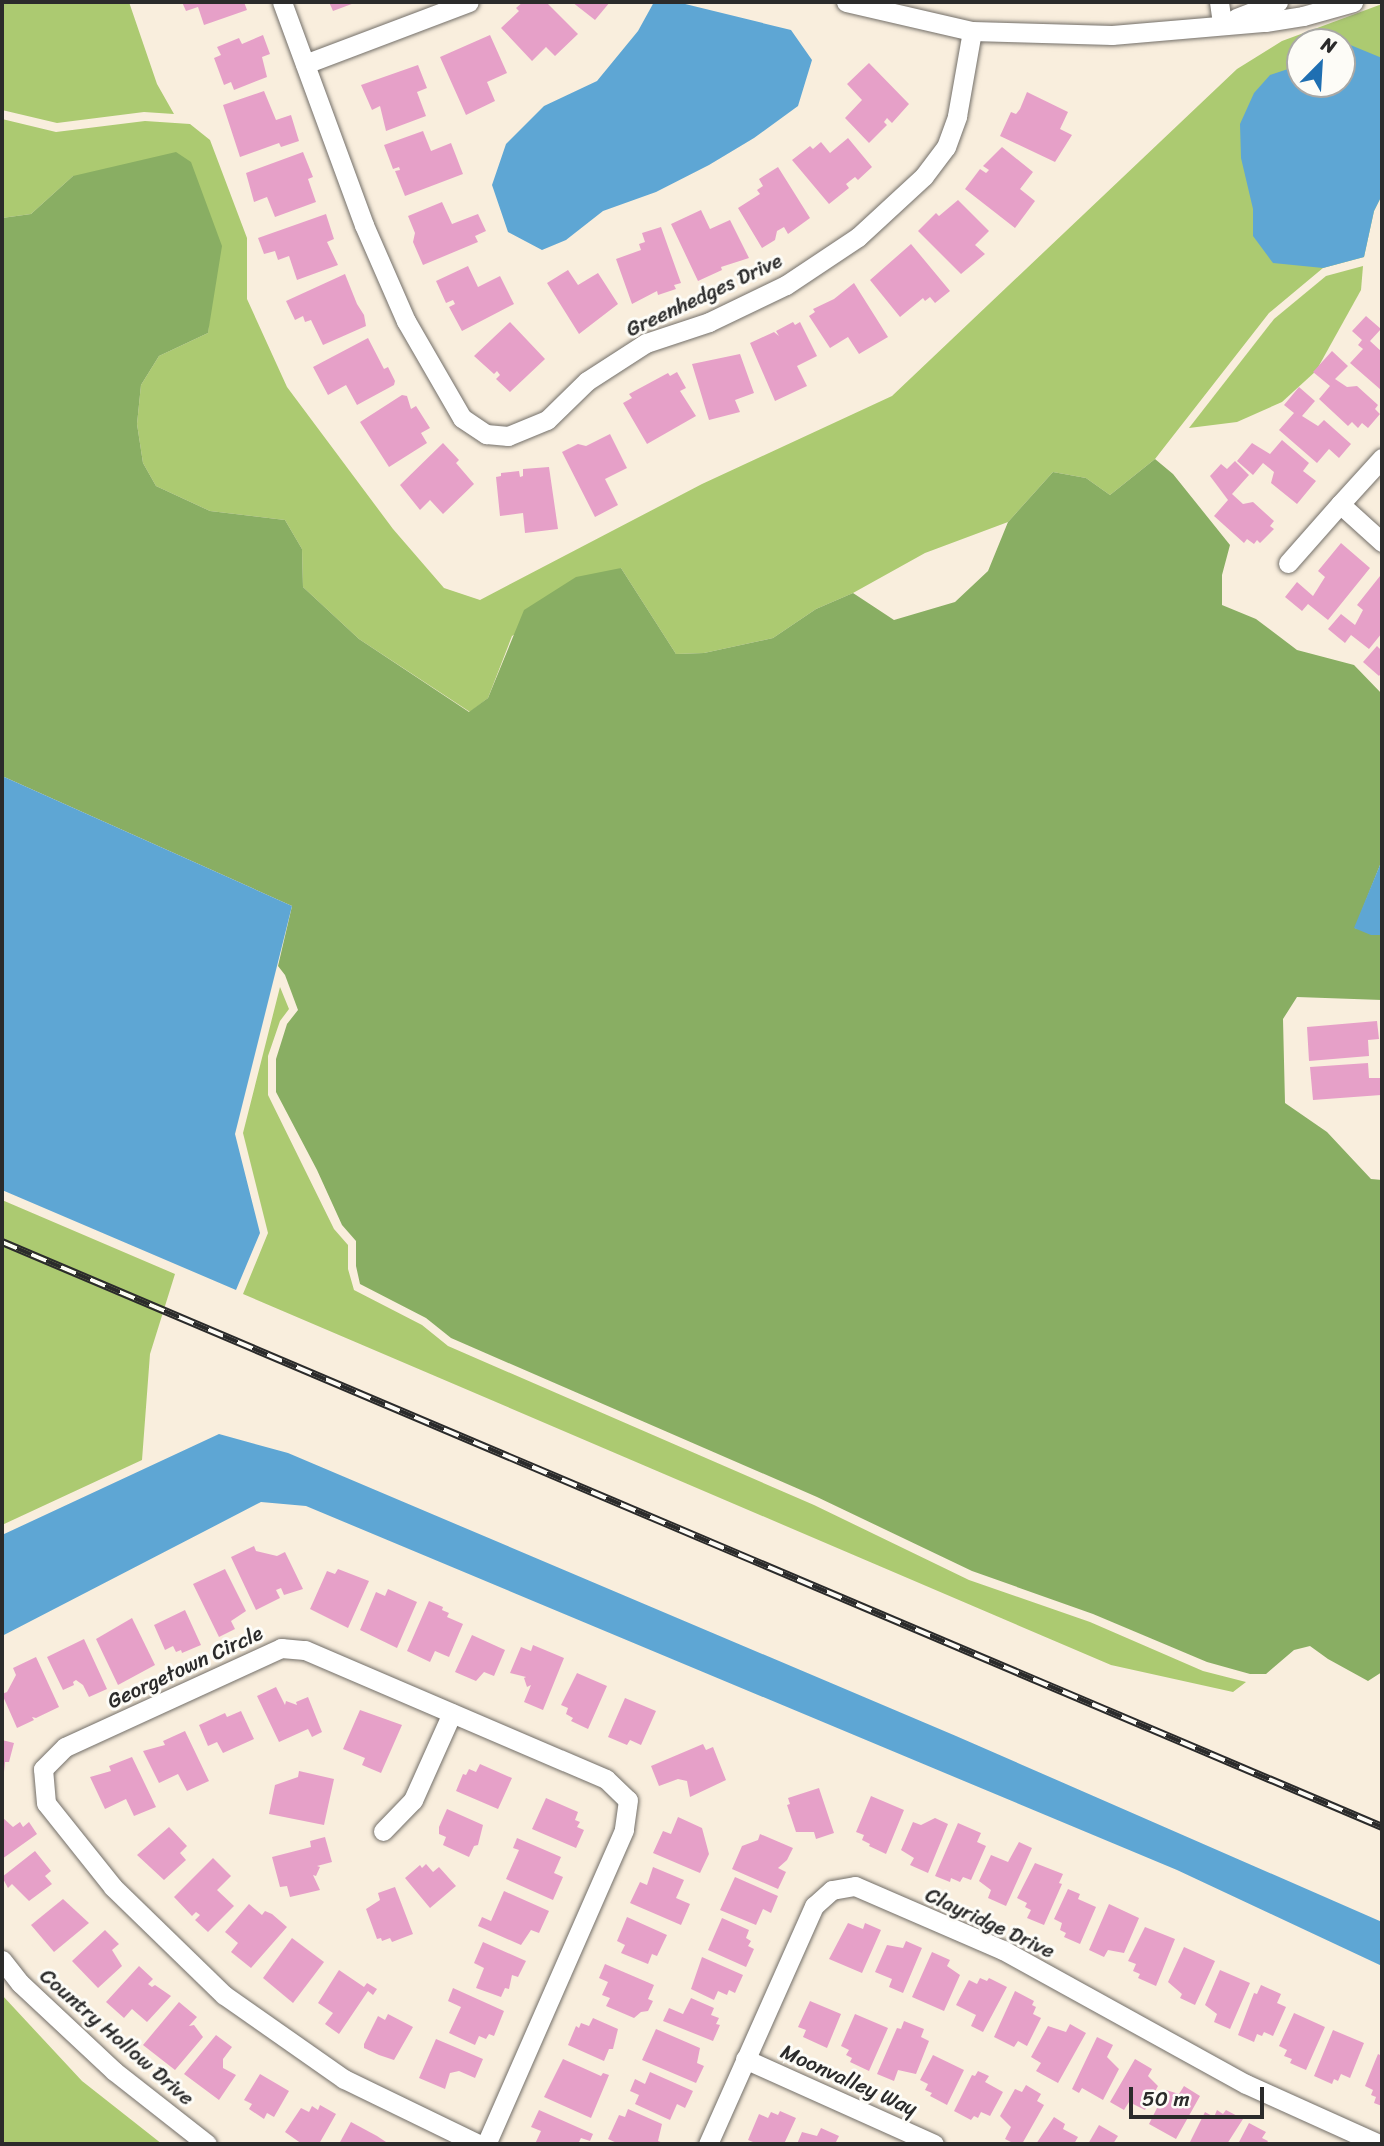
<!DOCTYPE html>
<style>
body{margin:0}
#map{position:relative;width:1384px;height:2146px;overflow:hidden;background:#f9eedd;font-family:Sriracha,sans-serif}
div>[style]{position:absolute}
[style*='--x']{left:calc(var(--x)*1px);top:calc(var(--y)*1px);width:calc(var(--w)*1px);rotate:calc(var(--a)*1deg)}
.green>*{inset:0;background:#acca71}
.forest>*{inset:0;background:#89ae63}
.water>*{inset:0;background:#5ea6d4}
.building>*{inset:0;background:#e6a0c8}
.roads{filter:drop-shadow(0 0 2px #736f69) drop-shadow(0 0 2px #736f69)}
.street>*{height:19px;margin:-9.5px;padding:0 9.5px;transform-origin:9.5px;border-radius:9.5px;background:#fff}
.rail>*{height:8px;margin-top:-4px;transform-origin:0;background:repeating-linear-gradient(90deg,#fdfcf7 0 16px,#2b2b2b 0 32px);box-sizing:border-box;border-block:2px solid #2b2b2b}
span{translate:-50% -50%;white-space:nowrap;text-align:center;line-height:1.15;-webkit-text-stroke:6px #fdfcf7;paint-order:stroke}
.street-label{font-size:21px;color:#2b2b2b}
.frame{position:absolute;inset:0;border:4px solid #2b2b2b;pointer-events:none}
.north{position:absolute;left:1286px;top:28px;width:70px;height:70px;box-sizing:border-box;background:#fdfcf7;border:2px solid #a9a8a5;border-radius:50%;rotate:24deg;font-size:19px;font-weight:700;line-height:28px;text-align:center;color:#2b2b2b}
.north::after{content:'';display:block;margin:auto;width:24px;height:32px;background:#1f6fb2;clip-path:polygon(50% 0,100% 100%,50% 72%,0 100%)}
.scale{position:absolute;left:1129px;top:2087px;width:135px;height:32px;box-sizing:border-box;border:4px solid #2b2b2b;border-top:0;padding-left:9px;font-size:21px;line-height:24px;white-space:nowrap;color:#2b2b2b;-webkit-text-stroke:5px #fdfcf7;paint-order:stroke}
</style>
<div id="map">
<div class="green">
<i style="clip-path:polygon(2px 2px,129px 2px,157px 84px,174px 114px,144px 112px,57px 123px,2px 110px)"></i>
<i style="clip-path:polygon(evenodd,1382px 4px,1382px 195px,1374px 211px,1364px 257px,1323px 268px,1269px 313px,1155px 459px,1110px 495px,1086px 478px,1053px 472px,1008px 522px,925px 553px,853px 593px,816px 609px,773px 638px,704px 653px,676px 654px,621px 568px,512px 636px,488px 698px,470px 712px,359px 639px,303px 587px,302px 549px,285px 520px,210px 511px,156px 486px,143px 463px,137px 424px,141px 385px,159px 356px,208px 333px,210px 312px,73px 176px,31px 214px,2px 218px,2px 119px,56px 132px,145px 121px,190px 124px,210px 140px,247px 238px,247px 299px,287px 387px,393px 529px,444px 588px,480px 600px,702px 484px,892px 396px,1237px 69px,1282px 41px,1382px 4px,1300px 42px,1342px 42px,1342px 84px,1300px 84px,1300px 42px)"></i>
<i style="clip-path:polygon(1363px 266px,1361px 290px,1316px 371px,1282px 402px,1237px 422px,1189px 428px,1274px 319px,1326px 276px)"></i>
<i style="clip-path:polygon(280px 987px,289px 1009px,280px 1021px,268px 1056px,268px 1095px,334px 1229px,348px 1245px,348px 1269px,354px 1290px,422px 1325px,448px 1346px,814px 1505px,969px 1580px,1090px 1622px,1203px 1671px,1246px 1682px,1233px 1692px,1111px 1665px,243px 1294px,268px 1233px,243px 1133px)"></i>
<i style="clip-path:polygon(2px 1200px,175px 1274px,150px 1354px,142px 1460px,2px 1525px)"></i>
<i style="clip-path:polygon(2px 1995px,82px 2081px,162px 2144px,2px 2144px)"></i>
</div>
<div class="forest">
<i style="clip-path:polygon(176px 152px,191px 162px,222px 246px,208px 333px,159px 356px,141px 385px,137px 424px,143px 463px,156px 486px,210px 511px,285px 520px,302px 549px,303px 587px,359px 639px,469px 712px,488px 698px,524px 610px,576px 577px,621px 568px,676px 654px,704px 653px,773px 638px,816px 609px,853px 593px,894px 620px,955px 602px,988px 571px,1008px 522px,1053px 472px,1086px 478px,1110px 495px,1155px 459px,1173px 474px,1230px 545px,1222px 575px,1222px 605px,1256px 619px,1297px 650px,1354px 665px,1382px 694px,1382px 860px,1355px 928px,1382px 935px,1382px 1000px,1297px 997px,1283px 1019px,1285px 1103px,1327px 1132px,1371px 1179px,1382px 1180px,1382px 1672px,1368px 1681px,1328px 1659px,1310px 1646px,1294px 1650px,1266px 1674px,1250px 1674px,1207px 1662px,1093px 1614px,972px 1571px,817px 1497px,451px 1338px,426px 1318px,360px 1284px,356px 1266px,356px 1241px,342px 1225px,317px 1170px,276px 1092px,276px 1059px,287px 1024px,298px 1010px,285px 975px,278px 966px,292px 906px,2px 776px,2px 218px,31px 214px,73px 176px)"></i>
</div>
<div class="water">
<i style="clip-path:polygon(654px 2px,677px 2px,791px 30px,812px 60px,798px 106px,754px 138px,709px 165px,656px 192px,603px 211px,566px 240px,542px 250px,508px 232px,492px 185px,506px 144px,544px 106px,597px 81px,638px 31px)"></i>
<i style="clip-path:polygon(1348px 44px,1382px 58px,1382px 195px,1374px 211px,1364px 257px,1323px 268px,1273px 263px,1253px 236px,1253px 209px,1241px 158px,1240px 124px,1254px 93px,1270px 75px,1300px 65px,1300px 84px,1342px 84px,1342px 47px)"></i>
<i style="clip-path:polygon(2px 776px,292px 906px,235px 1134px,260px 1233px,236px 1290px,2px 1190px)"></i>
<i style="clip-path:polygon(1382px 860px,1382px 935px,1371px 935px,1354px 928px)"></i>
<i style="clip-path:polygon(219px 1434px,288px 1453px,956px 1736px,1382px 1922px,1382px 1966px,1177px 1870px,306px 1506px,261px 1502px,2px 1636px,2px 1535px)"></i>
</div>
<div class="building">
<i style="clip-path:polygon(182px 2px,244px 2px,247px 10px,204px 25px,198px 7px,186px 11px)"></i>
<i style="clip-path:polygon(329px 2px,357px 2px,333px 11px)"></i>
<i style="clip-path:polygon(523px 2px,546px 2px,578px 34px,555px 56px,546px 47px,532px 61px,501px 28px,519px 11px,516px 8px)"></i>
<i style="clip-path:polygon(572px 2px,610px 2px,595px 20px)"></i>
<i style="clip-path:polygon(263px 35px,270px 54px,262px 57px,267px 77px,234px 90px,231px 82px,224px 85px,214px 58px,221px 55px,217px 47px,239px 38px,242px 44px)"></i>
<i style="clip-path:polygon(490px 35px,507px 73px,487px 82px,495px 101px,466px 115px,440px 57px)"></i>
<i style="clip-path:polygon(869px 63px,909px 104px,892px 123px,887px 118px,884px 122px,887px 125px,869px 143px,845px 118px,862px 100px,847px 84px)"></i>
<i style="clip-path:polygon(418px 65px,427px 88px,417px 92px,426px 116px,386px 131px,380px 106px,372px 110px,361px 85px)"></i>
<i style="clip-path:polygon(264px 91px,276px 120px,291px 115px,299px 141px,281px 147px,279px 143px,240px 157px,223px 105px)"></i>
<i style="clip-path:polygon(1027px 92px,1068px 112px,1060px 129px,1072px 135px,1055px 162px,1000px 136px,1011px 112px,1016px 114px,1020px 109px)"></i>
<i style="clip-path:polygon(423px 131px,431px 151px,451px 143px,463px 174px,405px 196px,395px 171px,400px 170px,399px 167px,393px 169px,384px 145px)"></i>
<i style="clip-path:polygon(848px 138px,872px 167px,858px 180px,855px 177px,846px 184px,849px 188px,829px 204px,792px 160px,810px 146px,813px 149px,821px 142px,830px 153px)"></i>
<i style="clip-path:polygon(1002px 147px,1033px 172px,1020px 189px,1035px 201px,1015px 228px,965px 189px,980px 169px,986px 173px,989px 170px,983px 166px)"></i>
<i style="clip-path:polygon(303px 152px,313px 177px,308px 179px,316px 202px,275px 217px,267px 197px,254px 202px,246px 173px)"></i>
<i style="clip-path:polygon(778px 167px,810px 218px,788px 234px,784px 227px,777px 231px,775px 240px,762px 248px,738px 208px,760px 194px,757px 190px,763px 186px,759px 179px)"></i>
<i style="clip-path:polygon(958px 200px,989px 231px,975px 245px,985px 254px,961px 274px,918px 231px,936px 213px,939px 216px)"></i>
<i style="clip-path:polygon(442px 202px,452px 224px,478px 214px,486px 231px,475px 236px,478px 242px,423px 265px,413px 242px,415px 233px,408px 216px)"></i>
<i style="clip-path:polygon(701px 210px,710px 229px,730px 220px,749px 258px,721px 267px,722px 270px,698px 281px,671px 224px)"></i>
<i style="clip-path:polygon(326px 214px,334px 239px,327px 242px,338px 265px,297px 280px,289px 256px,278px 260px,275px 251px,264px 254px,258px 238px)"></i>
<i style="clip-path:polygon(661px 227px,681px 283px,674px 285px,676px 289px,658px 295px,657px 291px,632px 304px,616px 259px,641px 250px,639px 244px,645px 242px,642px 233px)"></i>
<i style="clip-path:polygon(911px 244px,950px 291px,935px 303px,930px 297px,925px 301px,923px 298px,900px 317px,870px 280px)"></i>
<i style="clip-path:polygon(468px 266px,478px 287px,500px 276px,514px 304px,462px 331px,449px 307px,455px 304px,453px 300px,446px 303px,436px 281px)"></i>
<i style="clip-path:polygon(568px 270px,578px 285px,598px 273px,618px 304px,579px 334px,547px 283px)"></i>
<i style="clip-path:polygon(345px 274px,357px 304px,364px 315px,366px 326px,323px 345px,311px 320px,305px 322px,303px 316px,295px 320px,286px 301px)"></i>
<i style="clip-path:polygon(854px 283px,888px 337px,859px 354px,848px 337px,830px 348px,809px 316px,815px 312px,813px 309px,834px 299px)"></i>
<i style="clip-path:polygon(1366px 316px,1381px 329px,1370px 341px,1382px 352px,1381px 390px,1350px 363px,1363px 349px,1358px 345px,1362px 340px,1352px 331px)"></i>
<i style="clip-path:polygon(510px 322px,545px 359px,510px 392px,496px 379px,500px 375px,497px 371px,494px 374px,474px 356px)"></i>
<i style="clip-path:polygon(793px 322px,795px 325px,800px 322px,817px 356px,797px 366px,807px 386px,775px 401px,750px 343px,774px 332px,779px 336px,776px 331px)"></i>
<i style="clip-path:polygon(368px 338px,384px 369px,388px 367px,395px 381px,394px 385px,357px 405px,346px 385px,328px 395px,313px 367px)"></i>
<i style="clip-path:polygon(1332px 351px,1348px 366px,1335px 379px,1347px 387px,1357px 386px,1378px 405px,1375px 409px,1380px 414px,1368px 428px,1362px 423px,1358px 428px,1352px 422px,1348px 426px,1319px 399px,1330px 386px,1313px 372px)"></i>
<i style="clip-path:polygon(740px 354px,754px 393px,735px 400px,740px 412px,709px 420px,692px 364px)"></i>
<i style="clip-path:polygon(677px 372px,686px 388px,680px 391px,696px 416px,647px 444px,623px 403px,632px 398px,629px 394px,668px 373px,670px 376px)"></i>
<i style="clip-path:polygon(1299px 387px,1315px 401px,1302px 416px,1318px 426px,1324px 420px,1351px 444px,1339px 458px,1329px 449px,1317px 463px,1279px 430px,1294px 413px,1284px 405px)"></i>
<i style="clip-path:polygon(402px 395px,407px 396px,411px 409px,416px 406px,430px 428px,421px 433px,427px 443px,389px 467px,360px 422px)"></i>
<i style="clip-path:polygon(610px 434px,627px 468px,605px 479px,618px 505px,595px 517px,562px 452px,578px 444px,586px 446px)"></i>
<i style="clip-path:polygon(1282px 440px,1309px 463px,1303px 471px,1316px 481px,1297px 504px,1271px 483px,1274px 472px,1263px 463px,1253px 475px,1237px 461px,1252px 443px,1270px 454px)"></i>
<i style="clip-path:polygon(443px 443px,459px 460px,456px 463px,474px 484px,443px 514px,430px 500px,420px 510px,400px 485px)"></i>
<i style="clip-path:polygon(1235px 461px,1249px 475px,1232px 494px,1243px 504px,1253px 502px,1274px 521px,1270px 526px,1274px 529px,1260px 543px,1257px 540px,1254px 544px,1247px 539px,1244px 543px,1214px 516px,1228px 500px,1210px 476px,1221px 464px,1227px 469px)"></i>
<i style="clip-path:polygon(549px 467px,558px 529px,525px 533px,523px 513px,500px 516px,496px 477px,501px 476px,501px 473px,519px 471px,520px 477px,523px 476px,523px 469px)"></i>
<i style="clip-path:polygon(1341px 543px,1370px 568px,1328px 620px,1308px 604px,1302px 611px,1285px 597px,1297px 582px,1313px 596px,1325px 577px,1318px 571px)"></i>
<i style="clip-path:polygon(1380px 576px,1382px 633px,1369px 649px,1351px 635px,1345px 643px,1328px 629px,1341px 614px,1355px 625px,1363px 610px,1357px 605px)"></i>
<i style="clip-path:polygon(1377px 646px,1382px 651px,1382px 672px,1379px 676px,1363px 662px)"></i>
<i style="clip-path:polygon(1377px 1021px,1379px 1039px,1368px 1040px,1369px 1056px,1309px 1061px,1307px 1027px)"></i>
<i style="clip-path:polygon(1368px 1063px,1369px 1078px,1380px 1078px,1381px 1095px,1313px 1100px,1310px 1067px)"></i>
<i style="clip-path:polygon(254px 1546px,256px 1551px,277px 1556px,285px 1552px,303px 1589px,284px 1595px,281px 1588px,276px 1590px,280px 1598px,256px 1610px,231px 1557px)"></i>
<i style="clip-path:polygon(225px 1569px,246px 1611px,231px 1621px,235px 1629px,219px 1637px,193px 1584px)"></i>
<i style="clip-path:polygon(338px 1569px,369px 1581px,348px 1628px,310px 1609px,327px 1571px,335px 1574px)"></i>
<i style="clip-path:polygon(388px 1589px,417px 1602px,397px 1648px,360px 1630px,376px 1592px,385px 1596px)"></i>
<i style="clip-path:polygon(429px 1601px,443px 1607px,442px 1610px,449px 1613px,447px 1617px,463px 1624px,449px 1657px,435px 1651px,430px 1662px,407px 1651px)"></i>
<i style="clip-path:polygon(185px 1610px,201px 1645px,182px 1653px,181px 1650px,176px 1652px,173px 1646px,165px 1650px,154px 1625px)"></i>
<i style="clip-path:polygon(132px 1618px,155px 1665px,118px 1685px,96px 1639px)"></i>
<i style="clip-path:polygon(472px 1635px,505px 1650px,494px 1676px,484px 1672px,476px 1681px,455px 1672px)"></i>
<i style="clip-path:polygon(84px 1639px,107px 1689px,89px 1697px,83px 1685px,76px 1680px,73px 1682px,74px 1685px,63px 1690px,47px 1657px)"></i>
<i style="clip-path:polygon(533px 1645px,564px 1658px,543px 1710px,524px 1702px,531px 1685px,527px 1687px,524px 1678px,526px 1677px,510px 1673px,521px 1647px,531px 1651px)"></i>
<i style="clip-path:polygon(36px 1657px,59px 1707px,36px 1718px,32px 1717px,34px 1720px,17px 1728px,2px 1694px,7px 1692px,16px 1675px,13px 1668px)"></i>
<i style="clip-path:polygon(577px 1673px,607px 1686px,588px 1729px,571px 1721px,573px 1718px,566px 1714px,568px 1708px,561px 1705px)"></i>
<i style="clip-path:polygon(276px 1687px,285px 1705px,286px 1701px,297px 1705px,296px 1702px,308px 1697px,322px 1732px,312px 1737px,308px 1729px,279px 1742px,257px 1696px)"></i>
<i style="clip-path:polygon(625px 1698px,656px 1711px,641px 1745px,630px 1740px,627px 1745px,608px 1737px)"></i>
<i style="clip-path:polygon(360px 1710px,402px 1725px,381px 1773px,362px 1765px,365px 1758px,343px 1749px)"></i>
<i style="clip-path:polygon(241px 1711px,254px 1739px,223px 1753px,217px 1742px,208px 1746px,199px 1725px,225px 1713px,227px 1717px)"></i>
<i style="clip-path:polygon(185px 1731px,209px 1781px,187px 1791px,178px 1774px,159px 1783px,143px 1751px,165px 1745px,163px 1741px)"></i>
<i style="clip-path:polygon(2px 1740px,14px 1743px,9px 1762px,5px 1762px,3px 1782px)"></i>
<i style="clip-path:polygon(703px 1744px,706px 1750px,713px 1747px,726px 1780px,690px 1797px,687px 1781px,678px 1779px,659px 1786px,651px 1766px)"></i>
<i style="clip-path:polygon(132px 1757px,156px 1807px,134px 1816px,126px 1799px,105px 1809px,90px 1777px,111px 1771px,109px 1766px)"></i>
<i style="clip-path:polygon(480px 1764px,512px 1778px,498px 1809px,456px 1791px,463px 1774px,466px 1775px,469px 1769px,476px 1772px)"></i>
<i style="clip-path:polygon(299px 1771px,334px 1779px,324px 1825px,269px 1814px,275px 1785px,298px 1777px)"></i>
<i style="clip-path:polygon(819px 1788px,834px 1833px,816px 1839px,814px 1832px,796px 1832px,787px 1805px,790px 1804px,788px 1798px)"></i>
<i style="clip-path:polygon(871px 1796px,904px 1810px,886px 1854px,869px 1846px,870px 1844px,862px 1840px,864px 1835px,856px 1832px)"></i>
<i style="clip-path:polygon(546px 1798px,578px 1812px,575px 1820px,580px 1822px,577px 1827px,584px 1830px,576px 1848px,532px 1829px)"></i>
<i style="clip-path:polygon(447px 1809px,483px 1825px,478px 1845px,474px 1846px,469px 1857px,443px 1845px,446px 1837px,439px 1834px,439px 1827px)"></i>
<i style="clip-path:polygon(2px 1817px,13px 1827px,20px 1822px,23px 1827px,29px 1822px,37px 1834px,2px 1859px)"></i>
<i style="clip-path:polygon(678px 1817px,702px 1828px,709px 1854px,700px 1873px,653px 1853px,663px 1831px,671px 1834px)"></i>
<i style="clip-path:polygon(935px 1818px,948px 1824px,928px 1873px,910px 1865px,914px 1858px,901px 1850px,913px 1822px,921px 1825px)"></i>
<i style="clip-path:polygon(958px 1823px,981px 1833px,977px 1842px,986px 1846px,971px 1880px,963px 1877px,960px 1882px,951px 1878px,950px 1882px,935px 1876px)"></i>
<i style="clip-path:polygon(169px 1827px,187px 1846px,180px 1853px,186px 1860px,164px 1880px,137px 1855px)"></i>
<i style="clip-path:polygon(760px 1834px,793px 1848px,787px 1860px,778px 1868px,786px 1872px,778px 1889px,732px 1869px,742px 1846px,758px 1840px)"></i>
<i style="clip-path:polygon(325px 1837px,332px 1862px,317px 1866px,320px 1867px,316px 1876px,313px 1875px,320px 1890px,290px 1897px,287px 1886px,280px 1887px,272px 1857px,311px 1847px,310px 1841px)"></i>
<i style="clip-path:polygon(517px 1838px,561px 1857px,554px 1873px,563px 1877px,553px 1900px,506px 1879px,519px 1850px,513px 1848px)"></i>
<i style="clip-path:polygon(1019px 1842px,1032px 1848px,1006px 1906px,988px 1898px,991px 1890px,979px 1881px,991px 1855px,1008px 1862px)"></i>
<i style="clip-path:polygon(35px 1851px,51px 1871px,45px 1876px,52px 1884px,29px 1901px,12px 1884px,8px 1888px,2px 1877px)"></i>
<i style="clip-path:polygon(213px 1858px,231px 1876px,217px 1890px,234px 1906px,208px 1932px,195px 1920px,200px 1915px,196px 1912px,192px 1916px,174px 1897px)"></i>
<i style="clip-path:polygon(1035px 1863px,1063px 1874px,1059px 1883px,1062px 1884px,1044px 1925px,1027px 1918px,1031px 1910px,1025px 1907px,1027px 1903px,1017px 1898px)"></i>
<i style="clip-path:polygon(426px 1864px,433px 1872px,439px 1867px,456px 1886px,430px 1908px,405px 1878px,420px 1865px,422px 1868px)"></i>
<i style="clip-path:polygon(653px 1867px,684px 1880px,676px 1898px,690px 1904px,681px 1925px,630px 1903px,640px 1882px,647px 1885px)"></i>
<i style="clip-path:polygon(735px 1877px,778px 1896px,771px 1913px,763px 1909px,756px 1925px,720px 1910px)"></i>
<i style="clip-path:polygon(395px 1887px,413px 1934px,392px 1942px,390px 1938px,382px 1941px,381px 1938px,377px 1939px,366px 1909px,380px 1900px,378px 1893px)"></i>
<i style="clip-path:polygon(1068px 1889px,1080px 1894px,1078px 1899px,1096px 1907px,1080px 1944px,1064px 1937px,1066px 1933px,1060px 1930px,1062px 1923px,1054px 1919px)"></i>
<i style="clip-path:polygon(504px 1891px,549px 1911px,539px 1933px,531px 1930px,521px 1945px,478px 1926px,482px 1917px,491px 1921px)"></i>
<i style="clip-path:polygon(63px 1899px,89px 1923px,54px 1952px,31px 1925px)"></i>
<i style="clip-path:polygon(249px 1904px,262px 1915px,265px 1911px,272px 1914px,287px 1927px,251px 1968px,231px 1952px,238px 1943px,225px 1932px)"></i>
<i style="clip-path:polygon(1109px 1904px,1139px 1918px,1124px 1953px,1108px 1950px,1104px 1957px,1089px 1950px)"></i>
<i style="clip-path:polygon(627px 1917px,667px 1935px,657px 1956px,652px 1954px,648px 1964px,621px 1953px,625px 1945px,617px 1941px)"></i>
<i style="clip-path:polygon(722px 1918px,749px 1930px,746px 1938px,751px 1941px,748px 1946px,754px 1949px,746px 1967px,708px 1950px)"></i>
<i style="clip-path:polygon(848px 1923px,863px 1929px,865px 1923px,881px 1930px,862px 1973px,829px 1959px)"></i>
<i style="clip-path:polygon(1145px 1927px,1175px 1939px,1156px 1986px,1138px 1978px,1140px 1974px,1133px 1971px,1136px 1964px,1128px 1961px)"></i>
<i style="clip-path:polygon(105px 1930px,119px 1944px,112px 1950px,122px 1966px,98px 1988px,72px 1961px)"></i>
<i style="clip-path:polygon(292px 1938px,324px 1962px,293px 2003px,263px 1978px)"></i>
<i style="clip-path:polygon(906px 1941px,922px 1948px,903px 1993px,889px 1987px,892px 1979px,875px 1972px,887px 1945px,903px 1948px)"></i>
<i style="clip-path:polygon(483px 1942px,526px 1961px,518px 1977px,512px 1975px,509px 1989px,505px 1988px,501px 1997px,476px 1988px,484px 1968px,474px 1963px)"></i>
<i style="clip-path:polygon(1184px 1947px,1215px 1961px,1195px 2005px,1180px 1998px,1182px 1994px,1168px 1982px)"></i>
<i style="clip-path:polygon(932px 1952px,950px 1960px,947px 1966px,960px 1975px,944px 2011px,912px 1997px)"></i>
<i style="clip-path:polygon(702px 1957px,743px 1975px,735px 1993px,729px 1990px,727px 1995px,718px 1991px,714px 2000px,691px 1989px)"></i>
<i style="clip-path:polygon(605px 1964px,654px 1985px,648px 1999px,653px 2001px,648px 2011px,641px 2012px,634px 2018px,606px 2006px,610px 1998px,602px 1995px,608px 1982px,599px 1978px)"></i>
<i style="clip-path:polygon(139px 1966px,153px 1979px,148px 1984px,152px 1987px,155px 1985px,171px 1996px,147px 2022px,132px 2009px,124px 2018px,106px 2002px)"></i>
<i style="clip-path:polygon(339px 1970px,364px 1987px,367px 1983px,377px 1989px,373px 1995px,368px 1991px,339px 2034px,325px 2024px,333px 2013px,318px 2003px)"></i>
<i style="clip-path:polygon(1220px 1970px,1250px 1983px,1230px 2029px,1214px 2022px,1217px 2014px,1205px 2005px)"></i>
<i style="clip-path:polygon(980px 1978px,987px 1981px,989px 1978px,1007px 1987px,983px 2032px,971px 2026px,976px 2015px,956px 2005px,969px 1980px,977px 1984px)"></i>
<i style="clip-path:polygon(1261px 1985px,1281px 1994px,1277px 2003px,1286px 2007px,1273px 2036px,1264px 2032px,1262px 2036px,1257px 2034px,1254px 2042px,1238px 2035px,1254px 1993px,1257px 1994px)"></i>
<i style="clip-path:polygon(453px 1988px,504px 2011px,494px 2036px,489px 2034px,486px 2039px,479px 2036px,475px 2045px,449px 2033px,461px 2007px,448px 2001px)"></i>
<i style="clip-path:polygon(1015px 1991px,1034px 2001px,1032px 2005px,1036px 2007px,1033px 2014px,1041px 2018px,1027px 2046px,1018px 2041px,1014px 2047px,994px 2037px)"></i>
<i style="clip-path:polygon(691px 1998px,714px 2008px,711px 2015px,719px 2018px,716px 2024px,720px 2025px,713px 2041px,663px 2021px,669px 2008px,683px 2014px)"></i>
<i style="clip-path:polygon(810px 2001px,841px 2014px,827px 2048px,803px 2037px,806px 2030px,798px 2027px)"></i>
<i style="clip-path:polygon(179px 2002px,197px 2017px,189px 2026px,194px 2025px,203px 2037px,175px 2070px,143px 2045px)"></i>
<i style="clip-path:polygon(1294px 2013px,1325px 2027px,1306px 2070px,1290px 2063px,1292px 2059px,1284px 2056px,1287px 2050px,1279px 2046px)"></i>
<i style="clip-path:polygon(388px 2014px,413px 2027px,394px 2060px,379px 2055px,364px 2048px,364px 2044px,378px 2016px,385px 2020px)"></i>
<i style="clip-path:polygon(855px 2014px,888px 2028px,869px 2071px,850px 2062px,852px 2058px,846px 2055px,849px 2050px,841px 2046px)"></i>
<i style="clip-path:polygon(593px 2018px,618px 2029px,613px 2049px,609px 2049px,604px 2061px,568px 2045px,576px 2026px,579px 2028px,581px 2023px,589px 2026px)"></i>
<i style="clip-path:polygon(904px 2021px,924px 2029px,921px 2037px,929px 2041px,916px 2074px,898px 2070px,894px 2081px,877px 2074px,897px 2028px,901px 2029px)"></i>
<i style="clip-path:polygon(1070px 2024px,1086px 2033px,1058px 2083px,1036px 2071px,1041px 2063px,1031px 2057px,1048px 2026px,1066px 2032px)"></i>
<i style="clip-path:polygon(656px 2029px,700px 2048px,697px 2063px,704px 2066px,696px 2083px,642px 2060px)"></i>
<i style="clip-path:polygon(1333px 2030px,1364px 2043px,1350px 2078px,1341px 2074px,1338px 2081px,1334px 2079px,1332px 2084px,1314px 2076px)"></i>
<i style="clip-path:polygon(216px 2035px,232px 2047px,223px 2059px,223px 2068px,236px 2075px,219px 2100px,184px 2074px)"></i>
<i style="clip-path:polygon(1097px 2037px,1113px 2045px,1107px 2057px,1119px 2069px,1103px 2100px,1082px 2088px,1079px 2093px,1072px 2089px)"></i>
<i style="clip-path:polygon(436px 2039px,483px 2059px,475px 2078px,459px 2071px,450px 2073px,445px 2089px,419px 2078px)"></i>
<i style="clip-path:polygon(1378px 2054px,1382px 2056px,1382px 2106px,1374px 2103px,1376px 2097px,1371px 2095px,1373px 2090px,1365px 2086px)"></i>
<i style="clip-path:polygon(933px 2055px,964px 2070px,947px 2105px,930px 2096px,932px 2093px,925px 2090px,928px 2084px,920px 2080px)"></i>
<i style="clip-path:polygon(563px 2059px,601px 2076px,603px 2073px,609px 2075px,591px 2118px,544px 2097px)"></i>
<i style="clip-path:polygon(1135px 2059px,1152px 2069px,1148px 2076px,1158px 2086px,1145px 2110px,1129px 2102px,1124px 2110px,1110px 2102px)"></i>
<i style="clip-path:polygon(978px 2071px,989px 2076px,985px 2082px,1003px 2092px,990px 2116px,981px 2112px,978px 2118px,974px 2116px,971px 2120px,954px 2111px,972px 2075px,975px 2076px)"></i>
<i style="clip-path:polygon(650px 2072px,693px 2091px,685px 2108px,677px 2104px,670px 2120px,635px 2104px,639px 2095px,630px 2091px,635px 2079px,645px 2084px)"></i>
<i style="clip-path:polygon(260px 2074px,289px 2091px,274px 2117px,267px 2113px,264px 2119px,249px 2109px,252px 2104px,244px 2100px)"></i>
<i style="clip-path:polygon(1026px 2085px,1041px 2094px,1037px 2101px,1044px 2105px,1022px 2144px,1015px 2144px,1005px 2139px,1011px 2127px,1000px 2116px,1015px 2089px,1022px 2092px)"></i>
<i style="clip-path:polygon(1184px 2086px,1200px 2096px,1176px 2139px,1149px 2124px,1166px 2090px,1179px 2094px)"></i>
<i style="clip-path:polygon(320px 2105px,336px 2114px,319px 2144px,302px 2144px,285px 2132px,301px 2108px,309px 2112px,312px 2106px,318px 2110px)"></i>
<i style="clip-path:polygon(628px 2109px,662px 2124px,658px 2141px,666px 2144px,619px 2144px,608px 2139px,619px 2115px,625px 2117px)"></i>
<i style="clip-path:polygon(539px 2110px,593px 2134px,590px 2141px,581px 2138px,578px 2144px,535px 2144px,541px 2131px,531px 2127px)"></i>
<i style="clip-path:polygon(1217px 2110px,1223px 2114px,1226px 2110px,1243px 2119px,1227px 2144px,1189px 2144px,1205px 2112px,1214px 2117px)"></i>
<i style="clip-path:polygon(780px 2111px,796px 2118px,784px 2144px,758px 2144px,748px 2140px,759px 2114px,768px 2118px,771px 2112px,778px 2115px)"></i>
<i style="clip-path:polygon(1054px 2117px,1065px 2124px,1063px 2129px,1078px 2137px,1074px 2144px,1036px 2144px)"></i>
<i style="clip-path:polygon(351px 2122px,377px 2136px,389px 2144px,339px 2144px)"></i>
<i style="clip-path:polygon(1249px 2123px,1266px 2132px,1262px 2138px,1268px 2141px,1266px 2144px,1238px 2144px)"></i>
<i style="clip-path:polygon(1099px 2125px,1118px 2136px,1113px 2144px,1088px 2144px)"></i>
<i style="clip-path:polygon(821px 2128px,839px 2136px,835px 2144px,797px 2144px,802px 2132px,817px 2136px)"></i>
</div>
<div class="roads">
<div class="street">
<i style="--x:282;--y:2;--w:238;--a:69.8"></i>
<i style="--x:364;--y:225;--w:105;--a:66.4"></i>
<i style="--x:406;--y:321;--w:112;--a:60"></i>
<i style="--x:462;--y:418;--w:29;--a:34"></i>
<i style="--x:486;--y:434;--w:22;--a:5"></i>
<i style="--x:508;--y:436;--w:42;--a:-22.3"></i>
<i style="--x:547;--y:420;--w:56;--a:-44.3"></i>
<i style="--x:587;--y:381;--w:70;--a:-32.8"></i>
<i style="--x:646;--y:343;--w:66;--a:-18.4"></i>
<i style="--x:709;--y:322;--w:85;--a:-25.7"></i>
<i style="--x:786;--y:285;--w:87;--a:-33.7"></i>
<i style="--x:858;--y:237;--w:90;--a:-42.7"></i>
<i style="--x:924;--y:176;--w:36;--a:-53"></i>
<i style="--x:946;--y:147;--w:33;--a:-70"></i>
<i style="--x:957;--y:116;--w:86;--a:-80"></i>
<i style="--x:846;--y:2;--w:129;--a:13"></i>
<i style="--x:972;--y:31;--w:140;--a:1.6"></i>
<i style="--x:1112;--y:35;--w:154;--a:-4.9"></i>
<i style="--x:1265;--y:22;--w:38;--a:-9"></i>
<i style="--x:1303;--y:16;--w:52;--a:-15.6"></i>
<i style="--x:1219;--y:2;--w:21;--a:82"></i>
<i style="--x:1236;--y:18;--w:45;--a:-20.9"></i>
<i style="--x:305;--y:64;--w:175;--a:-20.7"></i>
<i style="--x:1382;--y:458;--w:62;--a:132.4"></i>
<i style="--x:1340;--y:504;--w:57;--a:42.1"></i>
<i style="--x:1288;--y:563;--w:79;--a:-48.6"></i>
<i style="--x:383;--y:1831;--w:43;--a:-45.9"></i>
<i style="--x:413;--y:1800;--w:95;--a:-65.9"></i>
<i style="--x:2;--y:1960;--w:29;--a:52"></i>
<i style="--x:20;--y:1983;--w:129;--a:43.1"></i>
<i style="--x:114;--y:2071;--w:118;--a:38.1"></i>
<i style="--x:745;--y:2059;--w:207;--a:24.2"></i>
<i style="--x:478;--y:2144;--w:149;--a:-154.1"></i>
<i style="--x:344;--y:2079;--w:146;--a:-145"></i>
<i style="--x:224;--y:1995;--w:155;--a:-135.8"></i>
<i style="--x:113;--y:1887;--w:107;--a:-128.6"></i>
<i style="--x:46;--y:1803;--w:34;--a:-95"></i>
<i style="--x:43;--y:1769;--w:31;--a:-45"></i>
<i style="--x:65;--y:1747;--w:238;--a:-24.6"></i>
<i style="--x:281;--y:1648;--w:24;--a:5"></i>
<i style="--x:305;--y:1650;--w:327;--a:23.2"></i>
<i style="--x:606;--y:1779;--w:30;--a:44"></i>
<i style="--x:628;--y:1800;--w:30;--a:98"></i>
<i style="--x:624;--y:1830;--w:343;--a:113.7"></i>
<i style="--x:708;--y:2144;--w:261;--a:-66"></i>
<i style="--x:814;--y:1906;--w:24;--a:-42"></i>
<i style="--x:832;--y:1890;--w:23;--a:-10"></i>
<i style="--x:855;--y:1886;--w:161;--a:23.4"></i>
<i style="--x:1003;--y:1950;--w:277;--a:28.9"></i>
<i style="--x:1246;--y:2084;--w:146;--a:24.3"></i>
</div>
</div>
<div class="rail">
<i style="--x:2;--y:1242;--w:1499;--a:22.97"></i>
</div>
<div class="street-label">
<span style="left:704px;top:295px;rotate:-25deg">Greenhedges Drive</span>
<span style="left:185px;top:1667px;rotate:-25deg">Georgetown Circle</span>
<span style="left:990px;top:1923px;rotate:25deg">Clayridge Drive</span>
<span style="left:117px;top:2037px;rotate:41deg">Country Hollow Drive</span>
<span style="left:849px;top:2080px;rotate:24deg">Moonvalley Way</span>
</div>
<div class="frame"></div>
<div class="north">N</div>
<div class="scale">50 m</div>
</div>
